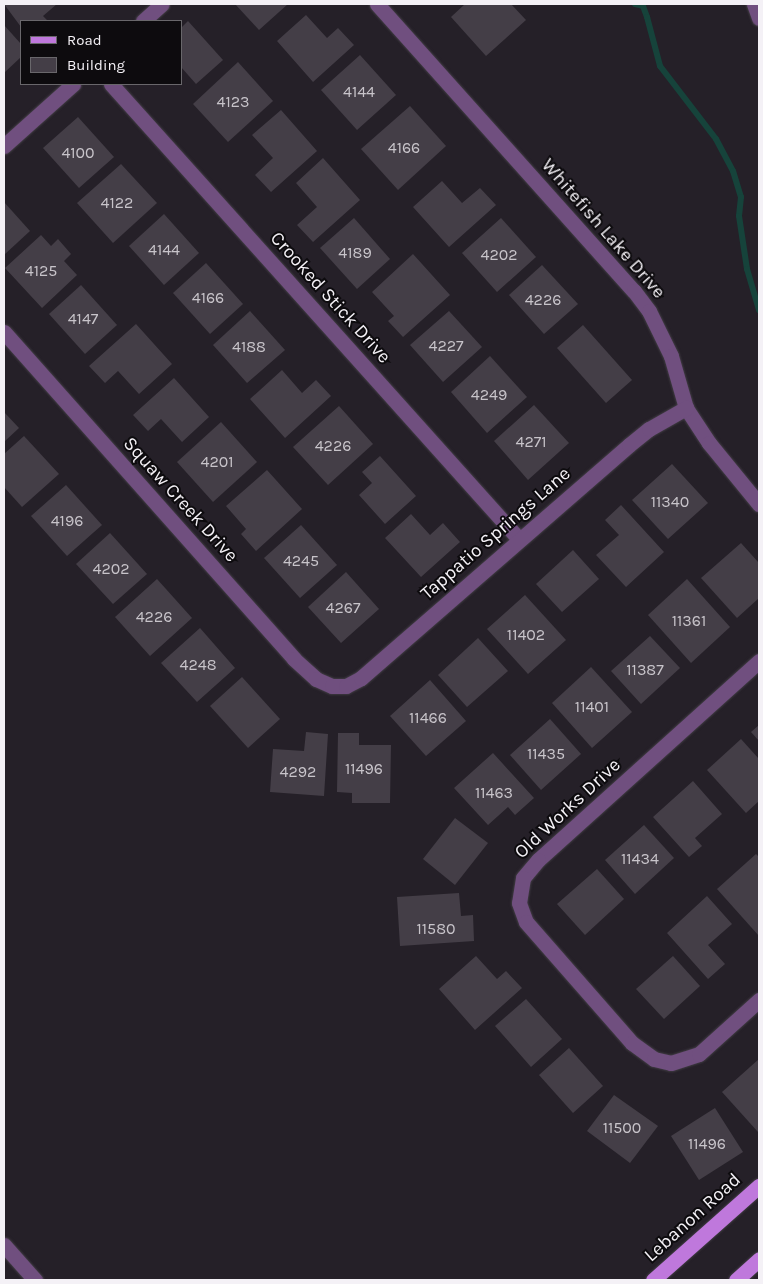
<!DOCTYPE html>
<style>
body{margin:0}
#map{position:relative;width:763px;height:1284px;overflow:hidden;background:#252028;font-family:Karla,sans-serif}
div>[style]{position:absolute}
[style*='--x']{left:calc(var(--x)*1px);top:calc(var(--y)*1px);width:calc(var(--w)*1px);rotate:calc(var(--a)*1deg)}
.stream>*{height:6px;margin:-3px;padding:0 3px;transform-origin:3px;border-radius:3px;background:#16433b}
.building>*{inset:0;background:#443e47}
.roads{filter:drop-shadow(0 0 1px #423d45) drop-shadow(0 0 1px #423d45)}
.minor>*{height:15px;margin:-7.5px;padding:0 7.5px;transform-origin:7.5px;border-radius:7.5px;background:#704f7f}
.major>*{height:15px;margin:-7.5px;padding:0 7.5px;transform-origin:7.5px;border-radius:7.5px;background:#bf78dc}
span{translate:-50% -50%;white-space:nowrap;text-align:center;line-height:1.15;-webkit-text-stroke:4px #0d0b0e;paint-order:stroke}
.number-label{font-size:16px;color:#c8c4ca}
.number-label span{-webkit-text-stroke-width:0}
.street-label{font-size:19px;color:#f4f1f6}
.frame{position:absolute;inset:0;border:5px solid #f4f1f6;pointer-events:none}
.legend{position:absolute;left:20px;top:20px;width:162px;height:65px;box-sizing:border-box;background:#0d0b0e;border:1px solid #69676b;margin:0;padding:6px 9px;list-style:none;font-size:15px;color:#f4f1f6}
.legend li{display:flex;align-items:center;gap:10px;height:25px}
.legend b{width:25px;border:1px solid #69676b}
</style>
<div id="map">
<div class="stream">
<i style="--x:635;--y:4;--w:8;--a:14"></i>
<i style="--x:643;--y:6;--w:12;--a:70"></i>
<i style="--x:647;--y:17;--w:51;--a:75.1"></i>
<i style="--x:660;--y:66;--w:92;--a:52.5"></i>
<i style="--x:716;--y:139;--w:36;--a:62"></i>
<i style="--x:733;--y:171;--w:27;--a:73"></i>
<i style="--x:741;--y:197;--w:19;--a:96"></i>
<i style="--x:739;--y:216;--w:54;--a:81.4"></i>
<i style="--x:747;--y:269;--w:43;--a:73.7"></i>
</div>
<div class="building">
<i style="clip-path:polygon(4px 4px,57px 4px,43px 16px,48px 21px,21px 21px,21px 27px)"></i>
<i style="clip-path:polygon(235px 4px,288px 4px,259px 30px)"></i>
<i style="clip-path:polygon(465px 4px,511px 4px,526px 20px,486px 56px,451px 17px)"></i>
<i style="clip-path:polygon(306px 15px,327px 38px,338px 28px,354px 45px,313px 82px,277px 41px)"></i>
<i style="clip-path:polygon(188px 21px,223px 60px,196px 84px,181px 67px,181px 28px)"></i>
<i style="clip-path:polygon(4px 25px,21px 44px,21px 57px,4px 73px)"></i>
<i style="clip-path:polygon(360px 55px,396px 95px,357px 130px,321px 90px)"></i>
<i style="clip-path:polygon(238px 62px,273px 101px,228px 142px,193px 104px)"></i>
<i style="clip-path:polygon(410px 106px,446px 146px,398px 190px,361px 149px)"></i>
<i style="clip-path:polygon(281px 110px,317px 151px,271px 192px,255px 175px,273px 158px,252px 135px)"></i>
<i style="clip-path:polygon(78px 117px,114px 157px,79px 188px,43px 148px)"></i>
<i style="clip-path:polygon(323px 158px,360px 200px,313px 242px,297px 225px,317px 207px,296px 183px)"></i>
<i style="clip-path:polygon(121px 164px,157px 203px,113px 243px,77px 203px)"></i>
<i style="clip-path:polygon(442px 181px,462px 203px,480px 188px,496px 205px,449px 247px,413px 207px)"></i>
<i style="clip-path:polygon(4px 202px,30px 231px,4px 255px)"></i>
<i style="clip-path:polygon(164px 214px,199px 253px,164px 285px,129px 246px)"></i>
<i style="clip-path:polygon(354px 218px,390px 259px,357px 289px,320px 248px)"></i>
<i style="clip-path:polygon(501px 218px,536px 257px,497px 292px,462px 253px)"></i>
<i style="clip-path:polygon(41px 235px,51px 246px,58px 239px,71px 254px,64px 261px,77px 275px,42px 308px,5px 268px)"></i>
<i style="clip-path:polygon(413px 254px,450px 295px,403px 337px,388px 321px,394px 316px,372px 292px)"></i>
<i style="clip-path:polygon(206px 263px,243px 304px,210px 334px,173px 293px)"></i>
<i style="clip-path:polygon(542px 265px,578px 304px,544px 334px,509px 295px)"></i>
<i style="clip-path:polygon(81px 285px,117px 325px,85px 354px,49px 314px)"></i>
<i style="clip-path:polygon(250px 311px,285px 350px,247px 383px,213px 345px)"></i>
<i style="clip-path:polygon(449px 311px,482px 347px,443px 382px,410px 345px)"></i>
<i style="clip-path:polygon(136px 324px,172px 364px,139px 394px,118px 371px,105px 383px,89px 366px)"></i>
<i style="clip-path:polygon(583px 325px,632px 380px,606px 403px,557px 348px)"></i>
<i style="clip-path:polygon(490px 356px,527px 397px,487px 433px,451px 392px)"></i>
<i style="clip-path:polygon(282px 370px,302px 393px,316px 380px,331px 396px,285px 438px,250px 399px)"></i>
<i style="clip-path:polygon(174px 378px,209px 417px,182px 442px,161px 419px,148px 431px,133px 415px)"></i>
<i style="clip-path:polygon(534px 405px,569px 443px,528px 480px,494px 441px)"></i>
<i style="clip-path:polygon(339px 406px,373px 444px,328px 485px,293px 447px)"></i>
<i style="clip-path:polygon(4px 412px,19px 428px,4px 442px)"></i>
<i style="clip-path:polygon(221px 422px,257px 462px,213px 502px,177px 462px)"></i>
<i style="clip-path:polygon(24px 436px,59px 474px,22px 507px,4px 487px,4px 454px)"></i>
<i style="clip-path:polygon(380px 456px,416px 496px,385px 524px,359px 495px,372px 483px,362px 472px)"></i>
<i style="clip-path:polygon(672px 464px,708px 503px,668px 539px,632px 500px)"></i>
<i style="clip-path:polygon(267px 470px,302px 509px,256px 551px,241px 534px,246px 529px,226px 506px)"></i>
<i style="clip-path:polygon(66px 485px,102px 525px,67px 556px,31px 516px)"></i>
<i style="clip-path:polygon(621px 505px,664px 552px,626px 587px,596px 555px,619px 535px,605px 520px)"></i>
<i style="clip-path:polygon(411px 514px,430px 535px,443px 523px,460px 542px,421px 577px,385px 538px)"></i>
<i style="clip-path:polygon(301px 525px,337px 565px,300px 598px,264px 558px)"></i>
<i style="clip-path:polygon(110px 533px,147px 574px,113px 604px,76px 564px)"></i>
<i style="clip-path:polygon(741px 543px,759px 563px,759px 598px,737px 618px,701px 578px)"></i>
<i style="clip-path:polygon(573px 550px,599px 579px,562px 612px,536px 584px)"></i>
<i style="clip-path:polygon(346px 572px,379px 609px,341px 643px,308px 607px)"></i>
<i style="clip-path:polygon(157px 579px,192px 618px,150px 656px,115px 617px)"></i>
<i style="clip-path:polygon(687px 579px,730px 627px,691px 663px,648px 615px)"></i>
<i style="clip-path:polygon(525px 595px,566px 640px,528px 674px,487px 629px)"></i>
<i style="clip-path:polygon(200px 628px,235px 668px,197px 702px,161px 663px)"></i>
<i style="clip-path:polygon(650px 636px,680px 668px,641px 704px,611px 671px)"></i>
<i style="clip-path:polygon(478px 638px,508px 671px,467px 707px,438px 675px)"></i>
<i style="clip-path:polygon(591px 667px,632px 712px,592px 748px,552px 703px)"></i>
<i style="clip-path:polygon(242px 677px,280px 719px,248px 748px,210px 706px)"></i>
<i style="clip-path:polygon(430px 680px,466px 721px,426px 756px,390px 716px)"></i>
<i style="clip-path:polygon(550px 719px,581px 754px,541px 790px,510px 755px)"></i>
<i style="clip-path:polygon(759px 725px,759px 741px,751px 732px)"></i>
<i style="clip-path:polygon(306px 732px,328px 734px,324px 796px,270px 792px,273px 749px,304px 751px)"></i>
<i style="clip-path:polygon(338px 733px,359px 733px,359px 745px,391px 745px,390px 803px,352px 803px,352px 793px,337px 792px)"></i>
<i style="clip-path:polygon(741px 739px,759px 759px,759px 801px,746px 813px,707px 770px)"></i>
<i style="clip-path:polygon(493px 753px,534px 798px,515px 815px,508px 807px,488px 825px,454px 788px)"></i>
<i style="clip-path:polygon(693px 781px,722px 814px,695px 838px,702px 846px,689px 857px,653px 817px)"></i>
<i style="clip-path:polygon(455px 818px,488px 843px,455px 885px,423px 859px)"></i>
<i style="clip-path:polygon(644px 825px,674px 858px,635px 894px,605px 860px)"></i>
<i style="clip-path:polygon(756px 854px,759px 857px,759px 936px,717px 889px)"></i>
<i style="clip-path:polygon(597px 869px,624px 899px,585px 935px,557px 904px)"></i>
<i style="clip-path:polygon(459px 893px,461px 916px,473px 915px,474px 941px,400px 946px,397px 897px)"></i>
<i style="clip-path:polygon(707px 896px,732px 924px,708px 945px,725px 964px,708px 979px,667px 933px)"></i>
<i style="clip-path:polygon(476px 956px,497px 979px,506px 971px,522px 988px,475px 1030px,439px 989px)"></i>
<i style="clip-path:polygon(673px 956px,700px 986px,664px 1019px,636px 989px)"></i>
<i style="clip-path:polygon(526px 999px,562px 1039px,531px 1067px,495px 1026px)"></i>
<i style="clip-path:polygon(569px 1048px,603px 1086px,573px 1113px,539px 1075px)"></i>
<i style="clip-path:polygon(759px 1059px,759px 1131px,758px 1132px,722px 1092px)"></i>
<i style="clip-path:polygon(614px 1095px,658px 1126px,630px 1163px,587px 1131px)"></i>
<i style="clip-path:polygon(715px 1108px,743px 1152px,699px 1180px,671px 1136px)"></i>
</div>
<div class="roads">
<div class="minor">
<i style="--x:377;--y:4;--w:385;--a:48.2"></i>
<i style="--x:634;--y:291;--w:25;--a:53"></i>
<i style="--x:649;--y:311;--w:50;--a:63.9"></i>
<i style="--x:671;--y:356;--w:54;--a:73.9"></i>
<i style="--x:686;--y:408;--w:42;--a:56.7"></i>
<i style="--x:709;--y:443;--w:79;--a:50.7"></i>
<i style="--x:754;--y:4;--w:15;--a:70"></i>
<i style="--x:143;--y:21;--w:25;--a:-42"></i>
<i style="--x:111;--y:84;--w:611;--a:48.12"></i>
<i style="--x:4;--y:146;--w:93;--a:-41.9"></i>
<i style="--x:4;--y:332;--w:437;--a:48.4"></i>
<i style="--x:294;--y:659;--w:30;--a:42"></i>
<i style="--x:316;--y:679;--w:17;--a:24"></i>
<i style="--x:332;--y:686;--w:14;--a:0"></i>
<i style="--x:346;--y:686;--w:17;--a:-28"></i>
<i style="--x:361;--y:678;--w:355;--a:-41"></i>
<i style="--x:629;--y:445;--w:26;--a:-39"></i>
<i style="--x:649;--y:429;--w:43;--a:-29.6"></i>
<i style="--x:759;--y:661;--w:297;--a:138"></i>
<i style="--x:538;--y:860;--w:23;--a:130"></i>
<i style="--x:523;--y:878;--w:25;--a:99"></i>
<i style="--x:519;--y:903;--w:20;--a:70"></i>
<i style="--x:526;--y:922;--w:161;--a:48.8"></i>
<i style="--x:632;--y:1043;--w:27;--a:36"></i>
<i style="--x:654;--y:1059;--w:17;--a:13"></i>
<i style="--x:671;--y:1063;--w:29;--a:-18"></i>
<i style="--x:699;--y:1054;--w:81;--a:-42"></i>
<i style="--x:4;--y:1245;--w:47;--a:48.5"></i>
</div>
<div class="major">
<i style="--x:653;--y:1280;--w:142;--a:-41.6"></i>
<i style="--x:736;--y:1280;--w:31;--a:-42"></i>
</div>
</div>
<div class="number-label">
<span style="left:359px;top:92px">4144</span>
<span style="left:233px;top:102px">4123</span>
<span style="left:404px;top:148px">4166</span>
<span style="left:78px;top:153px">4100</span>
<span style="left:117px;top:203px">4122</span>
<span style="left:164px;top:250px">4144</span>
<span style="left:355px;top:253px">4189</span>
<span style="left:499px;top:255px">4202</span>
<span style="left:41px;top:271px">4125</span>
<span style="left:208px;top:298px">4166</span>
<span style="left:543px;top:300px">4226</span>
<span style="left:83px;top:319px">4147</span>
<span style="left:446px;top:346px">4227</span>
<span style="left:249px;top:347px">4188</span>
<span style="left:489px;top:395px">4249</span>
<span style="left:531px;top:442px">4271</span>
<span style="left:333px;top:446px">4226</span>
<span style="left:217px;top:462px">4201</span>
<span style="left:670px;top:502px">11340</span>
<span style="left:67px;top:521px">4196</span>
<span style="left:301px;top:561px">4245</span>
<span style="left:111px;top:569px">4202</span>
<span style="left:343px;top:608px">4267</span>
<span style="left:154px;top:617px">4226</span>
<span style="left:689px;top:621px">11361</span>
<span style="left:526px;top:635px">11402</span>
<span style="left:198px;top:665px">4248</span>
<span style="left:645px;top:670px">11387</span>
<span style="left:592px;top:707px">11401</span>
<span style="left:428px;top:718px">11466</span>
<span style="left:546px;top:754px">11435</span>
<span style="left:364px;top:769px">11496</span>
<span style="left:298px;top:772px">4292</span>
<span style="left:494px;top:793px">11463</span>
<span style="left:640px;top:859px">11434</span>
<span style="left:436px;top:929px">11580</span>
<span style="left:622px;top:1128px">11500</span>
<span style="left:707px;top:1144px">11496</span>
</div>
<div class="street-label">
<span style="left:603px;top:229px;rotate:49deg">Whitefish Lake Drive</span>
<span style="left:330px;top:298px;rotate:48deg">Crooked Stick Drive</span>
<span style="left:180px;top:500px;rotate:48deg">Squaw Creek Drive</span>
<span style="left:496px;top:534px;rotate:-41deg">Tappatio Springs Lane</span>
<span style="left:568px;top:809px;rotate:-43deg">Old Works Drive</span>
<span style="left:693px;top:1218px;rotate:-42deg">Lebanon Road</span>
</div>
<div class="frame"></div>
<ul class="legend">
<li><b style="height:6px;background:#bf78dc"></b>Road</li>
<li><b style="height:14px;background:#443e47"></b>Building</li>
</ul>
</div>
